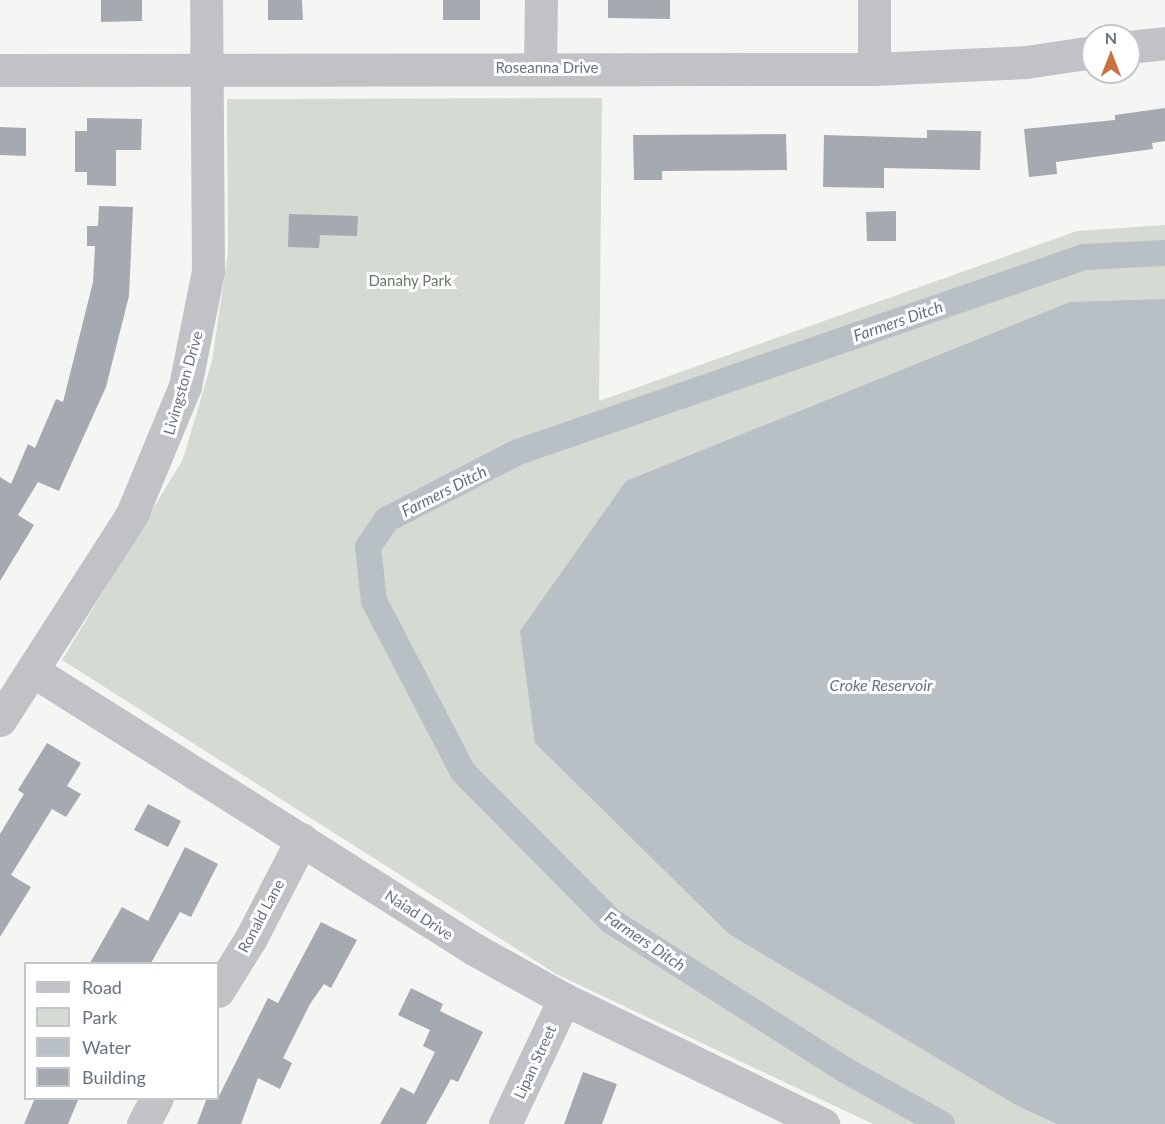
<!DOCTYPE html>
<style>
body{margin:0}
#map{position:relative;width:1165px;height:1124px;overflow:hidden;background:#f5f6f3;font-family:Lato,sans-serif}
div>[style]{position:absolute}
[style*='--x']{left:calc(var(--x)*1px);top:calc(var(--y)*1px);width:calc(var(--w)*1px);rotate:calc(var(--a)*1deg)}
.green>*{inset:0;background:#d5dad3}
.water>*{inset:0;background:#b8bfc5}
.canal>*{height:26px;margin:-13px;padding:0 13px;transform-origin:13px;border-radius:13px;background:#b8bfc5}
.building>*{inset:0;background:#a4aab0}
.minor>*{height:33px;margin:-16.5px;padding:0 16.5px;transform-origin:16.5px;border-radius:16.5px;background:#c0c2c6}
span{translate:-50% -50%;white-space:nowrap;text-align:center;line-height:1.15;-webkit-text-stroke:6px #fff;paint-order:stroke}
.street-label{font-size:15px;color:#697380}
.park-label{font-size:15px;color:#687867}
.water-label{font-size:16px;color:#65737c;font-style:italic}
.legend{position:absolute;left:24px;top:962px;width:195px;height:138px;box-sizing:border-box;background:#fff;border:2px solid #c3c7cc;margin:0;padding:8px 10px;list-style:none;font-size:18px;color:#697380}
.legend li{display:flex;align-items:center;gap:12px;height:30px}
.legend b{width:30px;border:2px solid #c3c7cc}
.north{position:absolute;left:1081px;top:24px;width:60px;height:60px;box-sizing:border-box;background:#fff;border:2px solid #c3c7cc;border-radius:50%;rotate:0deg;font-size:16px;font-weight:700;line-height:24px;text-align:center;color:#697380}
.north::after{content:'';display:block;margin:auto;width:21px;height:27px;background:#cc713d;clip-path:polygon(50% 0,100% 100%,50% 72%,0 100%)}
</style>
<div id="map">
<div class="green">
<i style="clip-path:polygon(602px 98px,599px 401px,1077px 231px,1165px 225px,1165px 1124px,873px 1124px,556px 974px,62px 660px,183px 459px,212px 361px,228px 252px,227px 99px)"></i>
</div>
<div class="water">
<i style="clip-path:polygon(1165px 299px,1165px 1124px,1057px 1124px,1016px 1105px,729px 934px,535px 743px,520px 631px,626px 481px,1070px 302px)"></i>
</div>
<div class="canal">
<i style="--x:942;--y:1124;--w:111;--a:-150.9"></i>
<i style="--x:845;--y:1070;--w:277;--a:-147.5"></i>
<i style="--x:611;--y:921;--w:210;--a:-134.8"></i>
<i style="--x:463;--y:772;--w:193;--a:-117.5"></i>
<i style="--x:374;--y:601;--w:54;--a:-96.3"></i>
<i style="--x:368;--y:547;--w:32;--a:-56"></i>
<i style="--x:386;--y:520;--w:148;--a:-27.3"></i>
<i style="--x:518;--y:452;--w:599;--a:-19.01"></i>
<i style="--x:1084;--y:257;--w:81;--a:-2.8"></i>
</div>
<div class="building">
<i style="clip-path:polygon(101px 0,142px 0,142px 21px,101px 22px)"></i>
<i style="clip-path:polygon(268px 0,302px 0,303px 20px,268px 20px)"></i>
<i style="clip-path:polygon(443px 0,480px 0,480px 20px,443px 20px)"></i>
<i style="clip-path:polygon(608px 0,670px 0,670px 19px,608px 18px)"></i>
<i style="clip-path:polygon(1165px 108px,1165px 141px,1152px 143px,1153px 149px,1056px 162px,1057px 174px,1029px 177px,1024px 129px,1115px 120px,1115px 115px)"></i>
<i style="clip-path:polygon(87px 118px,142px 119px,141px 150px,116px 150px,116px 186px,87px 185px,87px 172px,75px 172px,75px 131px,87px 131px)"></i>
<i style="clip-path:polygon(0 127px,26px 128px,26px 156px,0 155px)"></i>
<i style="clip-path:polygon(927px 130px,981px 131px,980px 170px,884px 168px,884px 188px,823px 187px,824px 135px,927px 138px)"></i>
<i style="clip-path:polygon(786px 134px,787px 170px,662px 171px,662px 180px,634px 180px,633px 135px)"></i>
<i style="clip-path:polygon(99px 206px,133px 207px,129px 296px,106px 387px,59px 491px,38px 482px,18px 515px,34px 525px,0 581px,0 477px,11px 484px,28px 444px,35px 448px,56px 399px,63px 402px,93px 282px,95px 246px,87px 246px,87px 226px,98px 226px)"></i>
<i style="clip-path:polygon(896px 211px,896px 241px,867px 241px,866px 212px)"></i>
<i style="clip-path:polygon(289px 214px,358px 216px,357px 236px,320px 235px,319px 248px,288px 247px)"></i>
<i style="clip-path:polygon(47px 743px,81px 763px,67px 786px,81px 794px,66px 817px,52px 809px,11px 875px,31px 887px,0 937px,0 834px,24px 794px,18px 790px)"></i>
<i style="clip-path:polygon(148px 804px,181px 821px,168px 847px,134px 830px)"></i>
<i style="clip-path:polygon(185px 847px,218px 864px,191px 917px,180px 912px,151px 963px,90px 963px,122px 907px,148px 921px)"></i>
<i style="clip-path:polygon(321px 922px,357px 940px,331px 988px,324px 984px,310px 1004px,283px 1058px,292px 1063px,280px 1089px,258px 1078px,241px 1124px,197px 1124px,207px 1098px,218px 1098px,268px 998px,278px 1003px)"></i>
<i style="clip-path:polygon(411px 988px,443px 1004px,440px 1011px,483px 1032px,458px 1082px,451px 1079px,426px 1124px,380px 1124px,401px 1087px,414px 1094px,435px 1052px,423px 1046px,430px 1030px,398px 1015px)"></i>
<i style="clip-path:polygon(583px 1072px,617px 1084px,602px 1124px,564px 1124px)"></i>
<i style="clip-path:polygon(35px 1098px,79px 1098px,68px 1124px,24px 1124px)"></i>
</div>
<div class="minor">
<i style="--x:874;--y:0;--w:69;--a:90"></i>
<i style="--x:1129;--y:47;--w:36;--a:-6"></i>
<i style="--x:540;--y:68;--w:68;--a:-89.2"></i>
<i style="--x:0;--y:70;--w:874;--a:-0.07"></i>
<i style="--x:874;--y:69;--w:152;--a:-2.6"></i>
<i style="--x:1026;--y:62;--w:68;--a:-8.5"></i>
<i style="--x:33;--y:671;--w:521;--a:32.23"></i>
<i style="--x:474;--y:949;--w:103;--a:29.1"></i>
<i style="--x:564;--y:999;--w:288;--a:25.8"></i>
<i style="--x:0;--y:720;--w:245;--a:-57.3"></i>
<i style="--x:132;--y:514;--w:139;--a:-67.5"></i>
<i style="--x:185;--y:386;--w:117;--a:-78.7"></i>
<i style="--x:208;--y:271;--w:271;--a:-90.4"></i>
<i style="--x:218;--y:991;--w:62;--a:-58.1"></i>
<i style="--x:251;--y:938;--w:111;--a:-62.7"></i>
<i style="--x:143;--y:1124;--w:30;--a:-62"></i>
<i style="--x:505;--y:1124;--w:138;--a:-64.7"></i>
</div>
<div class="street-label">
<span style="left:547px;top:68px">Roseanna Drive</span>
<span style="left:183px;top:383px;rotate:-74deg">Livingston Drive</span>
<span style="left:419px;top:915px;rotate:33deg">Naiad Drive</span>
<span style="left:261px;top:916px;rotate:-62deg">Ronald Lane</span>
<span style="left:535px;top:1062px;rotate:-65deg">Lipan Street</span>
</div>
<div class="park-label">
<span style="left:410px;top:281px">Danahy Park</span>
</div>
<div class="water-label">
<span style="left:898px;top:321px;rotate:-19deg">Farmers Ditch</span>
<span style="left:444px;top:491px;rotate:-27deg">Farmers Ditch</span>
<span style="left:881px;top:685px">Croke Reservoir</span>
<span style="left:645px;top:941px;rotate:34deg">Farmers Ditch</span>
</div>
<ul class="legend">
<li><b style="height:8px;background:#c0c2c6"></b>Road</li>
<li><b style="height:16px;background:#d5dad3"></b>Park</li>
<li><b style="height:16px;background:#b8bfc5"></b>Water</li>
<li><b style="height:16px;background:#a4aab0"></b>Building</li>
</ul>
<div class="north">N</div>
</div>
